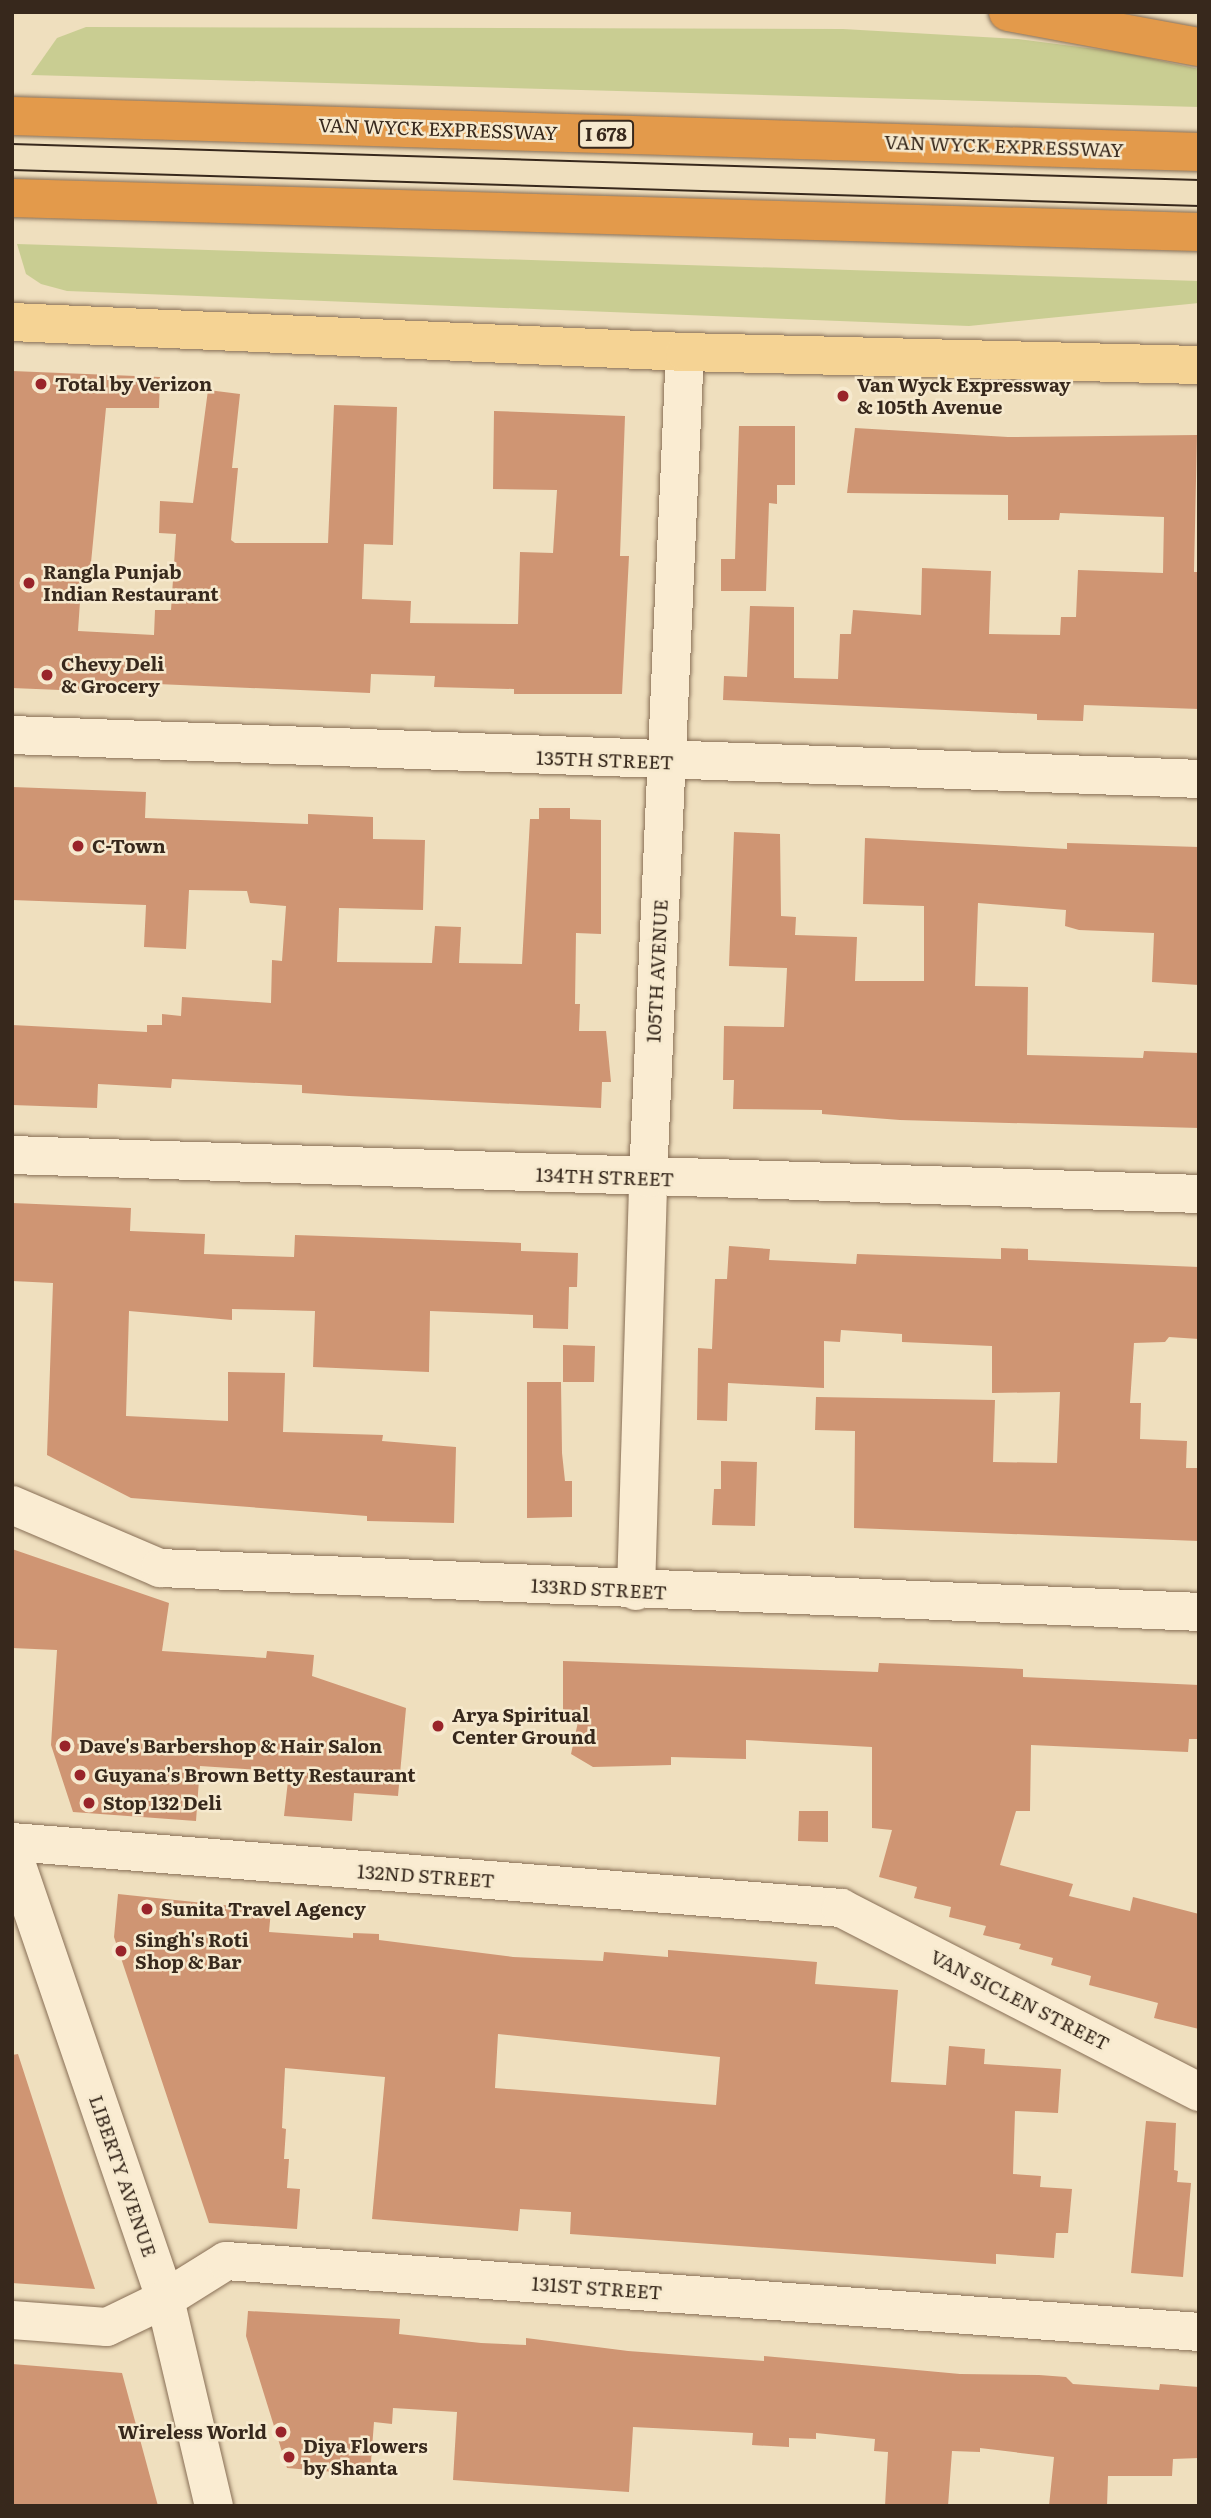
<!DOCTYPE html>
<style>
body{margin:0}
#map{position:relative;width:1211px;height:2518px;overflow:hidden;background:#efdfbe;font-family:Literata,serif}
div>[style]{position:absolute}
[style*='--x']{left:calc(var(--x)*1px);top:calc(var(--y)*1px);width:calc(var(--w)*1px);rotate:calc(var(--a)*1deg)}
.green>*{inset:0;background:#c9cd92}
.building>*{inset:0;background:#cf9573}
.roads{filter:drop-shadow(0 0 2px #886f56) drop-shadow(0 0 2px #886f56)}
.minor>*{height:38px;margin:-19px;padding:0 19px;transform-origin:19px;border-radius:19px;background:#faecd2}
.major>*{height:38px;margin:-19px;padding:0 19px;transform-origin:19px;border-radius:19px;background:#f5d394}
.highway>*{height:38px;margin:-19px;padding:0 19px;transform-origin:19px;border-radius:19px;background:#e39a4b}
.tram>*{height:2px;margin:-1px;padding:0 1px;transform-origin:1px;border-radius:1px;background:#37281c}
.dots>*{width:19px;height:19px;translate:-50% -50%;box-sizing:border-box;border:4px solid #f6e9ce;border-radius:50%}
span{translate:-50% -50%;white-space:nowrap;text-align:center;line-height:1.15;-webkit-text-stroke:5px #f6e9ce;paint-order:stroke}
.shield-label span{padding:2px 5px;background:#f6e9ce;border:2px solid;border-radius:5px;-webkit-text-stroke-width:0}
.shield-label{font-size:18px;color:#37281c;font-weight:700}
.street-label{font-size:19px;color:#37281c}
.poi-label{font-size:19px;color:#37281c;font-weight:700}
.left{translate:0 -50%;text-align:left}
.right{translate:-100% -50%;text-align:right}
.frame{position:absolute;inset:0;border:14px solid #37281c;pointer-events:none}
</style>
<div id="map">
<div class="green">
<i style="clip-path:polygon(86px 27px,843px 29px,1018px 39px,1126px 53px,1199px 69px,1199px 107px,31px 75px,57px 38px)"></i>
<i style="clip-path:polygon(17px 244px,1199px 281px,1199px 303px,969px 326px,67px 291px,41px 284px,26px 274px)"></i>
</div>
<div class="building">
<i style="clip-path:polygon(12px 371px,160px 377px,159px 408px,106px 408px,90px 573px,82px 572px,78px 631px,154px 635px,155px 610px,171px 610px,176px 534px,159px 533px,160px 501px,193px 503px,208px 390px,240px 394px,232px 468px,238px 468px,231px 540px,235px 543px,328px 543px,334px 405px,397px 407px,393px 545px,364px 544px,362px 599px,411px 601px,410px 623px,518px 624px,520px 552px,553px 553px,557px 490px,493px 489px,494px 411px,625px 416px,620px 556px,629px 556px,622px 694px,514px 694px,514px 689px,434px 687px,435px 676px,371px 674px,370px 693px,134px 683px,133px 693px,12px 688px)"></i>
<i style="clip-path:polygon(739px 426px,795px 426px,795px 485px,777px 485px,777px 504px,769px 503px,766px 591px,721px 591px,721px 559px,735px 559px)"></i>
<i style="clip-path:polygon(855px 428px,1008px 437px,1197px 435px,1194px 572px,1199px 572px,1199px 709px,1084px 705px,1083px 721px,1037px 720px,1037px 714px,723px 700px,724px 676px,747px 677px,750px 606px,794px 607px,794px 678px,838px 679px,840px 634px,851px 634px,853px 610px,921px 615px,922px 568px,991px 571px,989px 634px,1060px 635px,1061px 617px,1076px 617px,1078px 570px,1163px 573px,1164px 517px,1060px 513px,1059px 520px,1008px 520px,1008px 495px,847px 493px)"></i>
<i style="clip-path:polygon(12px 787px,146px 792px,145px 818px,308px 824px,308px 814px,373px 817px,373px 839px,425px 840px,423px 910px,339px 908px,337px 962px,432px 963px,435px 926px,461px 927px,459px 963px,522px 964px,530px 819px,539px 819px,539px 808px,570px 808px,570px 819px,601px 820px,601px 934px,576px 933px,575px 1004px,580px 1004px,579px 1031px,606px 1031px,611px 1082px,602px 1082px,601px 1108px,349px 1096px,302px 1093px,302px 1085px,172px 1079px,171px 1088px,98px 1084px,97px 1108px,12px 1105px,12px 1025px,147px 1032px,147px 1025px,162px 1025px,162px 1014px,181px 1016px,182px 997px,271px 1003px,272px 960px,282px 961px,286px 906px,250px 903px,247px 891px,189px 890px,186px 949px,144px 947px,146px 905px,12px 900px)"></i>
<i style="clip-path:polygon(734px 832px,780px 834px,781px 916px,796px 917px,795px 935px,857px 937px,855px 981px,924px 981px,924px 906px,863px 904px,865px 838px,1067px 849px,1067px 843px,1199px 847px,1199px 985px,1152px 982px,1154px 933px,1079px 930px,1065px 926px,1066px 910px,978px 903px,975px 986px,1028px 987px,1027px 1055px,1143px 1058px,1144px 1051px,1199px 1053px,1199px 1128px,900px 1120px,822px 1114px,822px 1110px,733px 1109px,734px 1080px,723px 1080px,724px 1026px,784px 1027px,787px 968px,729px 966px)"></i>
<i style="clip-path:polygon(12px 1203px,131px 1208px,130px 1231px,205px 1234px,204px 1254px,294px 1257px,295px 1235px,521px 1243px,521px 1251px,578px 1253px,577px 1287px,569px 1287px,568px 1329px,533px 1328px,533px 1315px,430px 1311px,429px 1372px,313px 1367px,315px 1311px,232px 1309px,232px 1320px,129px 1311px,126px 1416px,228px 1421px,228px 1372px,285px 1373px,283px 1432px,383px 1435px,382px 1441px,456px 1447px,454px 1523px,367px 1521px,367px 1516px,131px 1498px,47px 1455px,53px 1283px,12px 1281px)"></i>
<i style="clip-path:polygon(729px 1246px,770px 1249px,769px 1260px,856px 1264px,857px 1254px,1001px 1259px,1001px 1248px,1028px 1249px,1028px 1260px,1199px 1267px,1199px 1339px,1169px 1337px,1165px 1342px,1134px 1343px,1130px 1403px,1141px 1403px,1140px 1439px,1187px 1441px,1186px 1468px,1199px 1468px,1199px 1541px,854px 1528px,855px 1431px,815px 1430px,816px 1397px,995px 1400px,993px 1462px,1057px 1463px,1060px 1392px,992px 1393px,992px 1346px,902px 1342px,902px 1334px,841px 1330px,840px 1342px,824px 1341px,824px 1388px,728px 1383px,727px 1421px,697px 1420px,698px 1348px,712px 1349px,715px 1279px,727px 1279px)"></i>
<i style="clip-path:polygon(563px 1345px,595px 1346px,594px 1382px,563px 1382px)"></i>
<i style="clip-path:polygon(527px 1382px,561px 1382px,562px 1453px,565px 1481px,572px 1481px,572px 1517px,527px 1518px)"></i>
<i style="clip-path:polygon(721px 1461px,757px 1462px,755px 1526px,712px 1525px,714px 1489px,721px 1489px)"></i>
<i style="clip-path:polygon(12px 1549px,169px 1603px,162px 1651px,266px 1658px,267px 1651px,314px 1655px,312px 1676px,406px 1708px,398px 1796px,354px 1793px,352px 1821px,284px 1816px,289px 1772px,200px 1766px,196px 1821px,73px 1812px,51px 1745px,57px 1650px,12px 1648px)"></i>
<i style="clip-path:polygon(563px 1661px,878px 1672px,879px 1663px,958px 1666px,1023px 1669px,1023px 1677px,1199px 1685px,1199px 1739px,1189px 1739px,1188px 1752px,1031px 1745px,1030px 1811px,1016px 1811px,1000px 1865px,1073px 1884px,1069px 1896px,1130px 1911px,1133px 1897px,1199px 1914px,1199px 2029px,1154px 2018px,1158px 2003px,1089px 1985px,1091px 1976px,1051px 1965px,1053px 1958px,1019px 1949px,1021px 1944px,983px 1935px,986px 1926px,949px 1917px,951px 1907px,914px 1898px,917px 1887px,879px 1877px,892px 1830px,872px 1828px,872px 1747px,746px 1740px,746px 1759px,671px 1757px,671px 1765px,593px 1767px,571px 1754px,578px 1722px,563px 1722px)"></i>
<i style="clip-path:polygon(799px 1811px,828px 1811px,828px 1842px,798px 1841px)"></i>
<i style="clip-path:polygon(evenodd,118px 1894px,271px 1910px,269px 1932px,353px 1938px,353px 1933px,379px 1934px,379px 1940px,513px 1957px,603px 1961px,604px 1952px,668px 1957px,668px 1950px,817px 1962px,815px 1984px,898px 1990px,891px 2082px,946px 2085px,949px 2046px,985px 2049px,984px 2064px,1061px 2069px,1058px 2113px,1015px 2111px,1013px 2174px,1041px 2176px,1040px 2187px,1072px 2189px,1068px 2233px,1056px 2233px,1054px 2258px,996px 2254px,996px 2264px,570px 2234px,571px 2212px,520px 2209px,518px 2231px,372px 2219px,385px 2077px,285px 2068px,282px 2128px,286px 2129px,284px 2159px,289px 2159px,287px 2188px,300px 2189px,297px 2229px,209px 2223px,114px 1937px,118px 1894px,498px 2034px,720px 2057px,716px 2105px,495px 2088px,498px 2034px)"></i>
<i style="clip-path:polygon(18px 2054px,65px 2199px,95px 2289px,12px 2283px,12px 2055px)"></i>
<i style="clip-path:polygon(1146px 2121px,1176px 2123px,1174px 2170px,1178px 2171px,1177px 2182px,1191px 2183px,1183px 2277px,1131px 2273px)"></i>
<i style="clip-path:polygon(248px 2311px,400px 2319px,399px 2334px,481px 2343px,526px 2345px,526px 2338px,628px 2351px,764px 2361px,764px 2356px,960px 2374px,1039px 2375px,1066px 2377px,1073px 2384px,1159px 2390px,1160px 2384px,1199px 2387px,1199px 2458px,1173px 2459px,1172px 2476px,1108px 2476px,1107px 2506px,1049px 2506px,1054px 2457px,980px 2448px,980px 2452px,952px 2451px,948px 2506px,885px 2506px,888px 2452px,874px 2451px,875px 2439px,816px 2433px,816px 2439px,789px 2438px,789px 2447px,752px 2445px,753px 2433px,633px 2427px,629px 2492px,453px 2480px,457px 2412px,393px 2408px,392px 2424px,374px 2422px,370px 2475px,287px 2468px,246px 2336px)"></i>
<i style="clip-path:polygon(12px 2364px,122px 2373px,158px 2506px,12px 2506px)"></i>
</div>
<div class="roads">
<div class="minor">
<i style="--x:12;--y:735;--w:1188;--a:2.12"></i>
<i style="--x:12;--y:1155;--w:1188;--a:1.88"></i>
<i style="--x:12;--y:1505;--w:161;--a:23.1"></i>
<i style="--x:160;--y:1568;--w:1040;--a:2.42"></i>
<i style="--x:636;--y:1591;--w:413;--a:-88.3"></i>
<i style="--x:648;--y:1178;--w:827;--a:-87.44"></i>
<i style="--x:12;--y:1842;--w:832;--a:4.55"></i>
<i style="--x:841;--y:1908;--w:403;--a:27.2"></i>
<i style="--x:12;--y:1851;--w:473;--a:71.1"></i>
<i style="--x:165;--y:2299;--w:213;--a:76.7"></i>
<i style="--x:12;--y:2320;--w:95;--a:4.2"></i>
<i style="--x:107;--y:2327;--w:64;--a:-25.8"></i>
<i style="--x:165;--y:2299;--w:72;--a:-31.9"></i>
<i style="--x:226;--y:2261;--w:976;--a:4.17"></i>
</div>
<div class="major">
<i style="--x:12;--y:322;--w:674;--a:2.55"></i>
<i style="--x:685;--y:352;--w:514;--a:1.45"></i>
</div>
<div class="highway">
<i style="--x:1008;--y:12;--w:194;--a:10.4"></i>
<i style="--x:12;--y:116;--w:1188;--a:1.74"></i>
<i style="--x:12;--y:198;--w:1187;--a:1.64"></i>
</div>
</div>
<div class="tram">
<i style="--x:12;--y:144;--w:1188;--a:1.74"></i>
<i style="--x:12;--y:170;--w:1188;--a:1.74"></i>
</div>
<div class="dots">
<i style="left:41px;top:384px;background:#99242a"></i>
<i style="left:843px;top:396px;background:#99242a"></i>
<i style="left:29px;top:583px;background:#99242a"></i>
<i style="left:47px;top:675px;background:#99242a"></i>
<i style="left:78px;top:846px;background:#99242a"></i>
<i style="left:438px;top:1726px;background:#99242a"></i>
<i style="left:65px;top:1746px;background:#99242a"></i>
<i style="left:80px;top:1775px;background:#99242a"></i>
<i style="left:89px;top:1803px;background:#99242a"></i>
<i style="left:147px;top:1909px;background:#99242a"></i>
<i style="left:121px;top:1951px;background:#99242a"></i>
<i style="left:281px;top:2432px;background:#99242a"></i>
<i style="left:289px;top:2457px;background:#99242a"></i>
</div>
<div class="shield-label">
<span style="left:606px;top:134px">I 678</span>
</div>
<div class="street-label">
<span style="left:438px;top:129px;rotate:2deg">VAN WYCK EXPRESSWAY</span>
<span style="left:1004px;top:146px;rotate:2deg">VAN WYCK EXPRESSWAY</span>
<span style="left:605px;top:760px;rotate:2deg">135TH STREET</span>
<span style="left:657px;top:971px;rotate:-87deg">105TH AVENUE</span>
<span style="left:605px;top:1177px;rotate:2deg">134TH STREET</span>
<span style="left:599px;top:1589px;rotate:3deg">133RD STREET</span>
<span style="left:426px;top:1876px;rotate:4deg">132ND STREET</span>
<span style="left:1020px;top:2000px;rotate:27deg">VAN SICLEN STREET</span>
<span style="left:123px;top:2176px;rotate:71deg">LIBERTY AVENUE</span>
<span style="left:597px;top:2288px;rotate:4deg">131ST STREET</span>
</div>
<div class="poi-label">
<span class="left" style="left:55px;top:384px">Total by Verizon</span>
<span class="left" style="left:857px;top:396px">Van Wyck Expressway<br>&amp; 105th Avenue</span>
<span class="left" style="left:43px;top:583px">Rangla Punjab<br>Indian Restaurant</span>
<span class="left" style="left:61px;top:675px">Chevy Deli<br>&amp; Grocery</span>
<span class="left" style="left:92px;top:846px">C-Town</span>
<span class="left" style="left:452px;top:1726px">Arya Spiritual<br>Center Ground</span>
<span class="left" style="left:79px;top:1746px">Dave's Barbershop &amp; Hair Salon</span>
<span class="left" style="left:94px;top:1775px">Guyana's Brown Betty Restaurant</span>
<span class="left" style="left:103px;top:1803px">Stop 132 Deli</span>
<span class="left" style="left:161px;top:1909px">Sunita Travel Agency</span>
<span class="left" style="left:135px;top:1951px">Singh's Roti<br>Shop &amp; Bar</span>
<span class="right" style="left:267px;top:2432px">Wireless World</span>
<span class="left" style="left:303px;top:2457px">Diya Flowers<br>by Shanta</span>
</div>
<div class="frame"></div>
</div>
